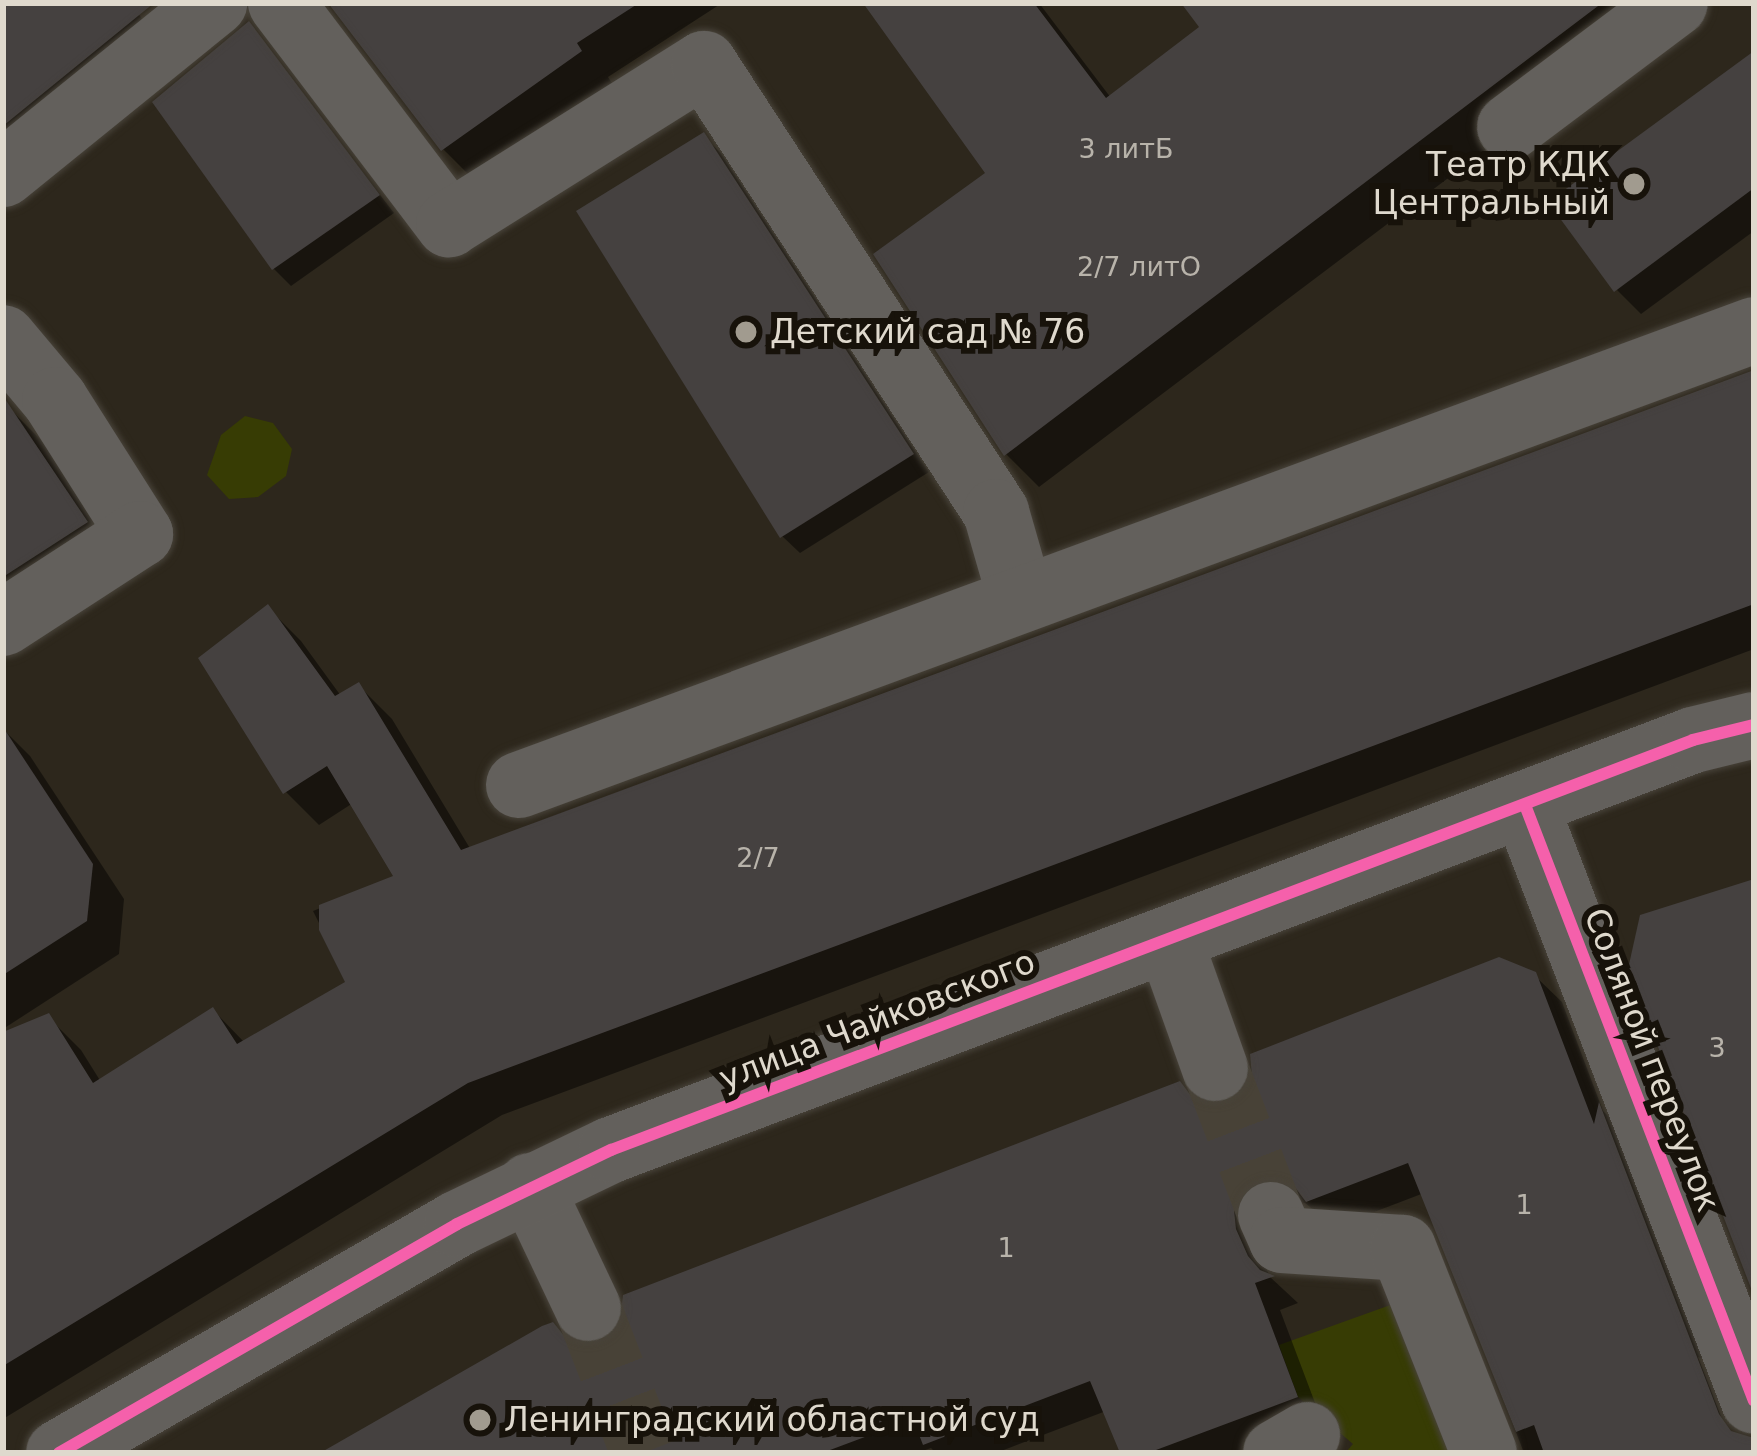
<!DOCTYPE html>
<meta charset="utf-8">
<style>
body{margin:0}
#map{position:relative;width:1757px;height:1456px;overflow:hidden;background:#2d271c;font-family:"DejaVu Sans",sans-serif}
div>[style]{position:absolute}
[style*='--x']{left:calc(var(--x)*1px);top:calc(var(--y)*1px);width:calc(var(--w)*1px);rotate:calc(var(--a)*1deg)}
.green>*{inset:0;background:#373c04}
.shadow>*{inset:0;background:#0007}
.building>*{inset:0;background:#454140}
.minor-tunnel>*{height:66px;margin-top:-33px;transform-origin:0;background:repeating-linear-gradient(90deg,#484237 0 66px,transparent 0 99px)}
.roads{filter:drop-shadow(0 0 3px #48433a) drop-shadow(0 0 3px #48433a)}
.minor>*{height:66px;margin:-33px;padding:0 33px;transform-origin:33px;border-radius:33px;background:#63605c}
.cycleway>*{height:12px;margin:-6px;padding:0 6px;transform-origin:6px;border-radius:6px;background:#f560ab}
.dots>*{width:33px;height:33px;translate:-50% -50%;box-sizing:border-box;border:6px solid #17120a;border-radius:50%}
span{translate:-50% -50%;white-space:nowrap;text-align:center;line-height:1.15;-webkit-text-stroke:12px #17120a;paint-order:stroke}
.number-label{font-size:27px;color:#b8b3aa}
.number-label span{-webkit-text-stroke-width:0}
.poi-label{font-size:33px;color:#dfd9cd}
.right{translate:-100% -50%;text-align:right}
.left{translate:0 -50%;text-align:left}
.street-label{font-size:33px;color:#dfd9cd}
.frame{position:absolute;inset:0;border:6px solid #dfd9cd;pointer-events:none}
</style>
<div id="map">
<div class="green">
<i style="clip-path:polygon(245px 416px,273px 423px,292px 449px,286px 476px,258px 497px,229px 499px,207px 475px,221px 435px)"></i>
<i style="clip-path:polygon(1396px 1303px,1451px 1447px,1444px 1453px,1345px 1453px,1353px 1444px,1298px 1397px,1279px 1345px)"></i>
</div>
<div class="shadow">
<i style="clip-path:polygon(3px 3px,129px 3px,169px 51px,3px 190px)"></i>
<i style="clip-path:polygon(332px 3px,722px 3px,608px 77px,613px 85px,476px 182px,443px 149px)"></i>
<i style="clip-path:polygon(866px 3px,1039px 3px,1111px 98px,1203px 27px,1184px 3px,1680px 3px,1039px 487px,1006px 454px,989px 174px)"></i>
<i style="clip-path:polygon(249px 25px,394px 213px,291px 286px,274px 269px)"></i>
<i style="clip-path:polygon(1754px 55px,1754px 231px,1641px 314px,1617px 290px)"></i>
<i style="clip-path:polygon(703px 136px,721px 153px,929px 472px,800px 553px,782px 536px)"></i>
<i style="clip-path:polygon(1754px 371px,1754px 649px,502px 1115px,3px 1419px,3px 1035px,48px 1017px,81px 1050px,101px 1082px,213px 1010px,245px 1043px,349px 983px,313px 911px,397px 877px,353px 803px,319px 825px,286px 792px,268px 608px,301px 641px,341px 696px,359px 686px,392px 719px,471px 850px)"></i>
<i style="clip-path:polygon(10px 409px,43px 442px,119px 556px,3px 631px,3px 413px)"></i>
<i style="clip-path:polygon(3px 729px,30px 756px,124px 899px,119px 954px,3px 1029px)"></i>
<i style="clip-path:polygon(1534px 975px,1562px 1002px,1603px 1111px,1625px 1132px,1714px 1363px,1698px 1357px,1735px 1453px,1524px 1453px,1424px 1193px,1335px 1227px,1305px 1203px,1282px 1207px,1262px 1258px,1270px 1277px,1298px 1303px,1280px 1310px,1323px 1424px,1244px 1453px,1123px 1453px,1106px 1411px,996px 1453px,936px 1453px,931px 1448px,917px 1453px,327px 1453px,570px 1343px,604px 1345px,1198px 1104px,1230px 1106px)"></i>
</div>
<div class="building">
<i style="clip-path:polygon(3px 3px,154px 3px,3px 126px)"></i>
<i style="clip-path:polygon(328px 3px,639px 3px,577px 43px,582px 51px,441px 151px)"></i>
<i style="clip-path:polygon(863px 3px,1034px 3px,1106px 98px,1199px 27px,1181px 3px,1602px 3px,1004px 456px,873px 254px,985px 173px)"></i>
<i style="clip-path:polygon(249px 21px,380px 195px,272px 270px,152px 102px)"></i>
<i style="clip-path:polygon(1754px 51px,1754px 188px,1614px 292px,1548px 202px)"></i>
<i style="clip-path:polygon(704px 132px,914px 454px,780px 538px,576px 211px)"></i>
<i style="clip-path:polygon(1754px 370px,1754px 604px,468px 1083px,3px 1366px,3px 1032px,49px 1013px,93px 1083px,213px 1007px,237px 1044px,345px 982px,319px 930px,319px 905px,393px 876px,327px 766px,283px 794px,198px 658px,268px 604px,335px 696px,359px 682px,461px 850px)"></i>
<i style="clip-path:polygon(3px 396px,88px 522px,3px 577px)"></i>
<i style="clip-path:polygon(3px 727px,93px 864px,87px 921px,3px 975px)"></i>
<i style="clip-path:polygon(1754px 879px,1754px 1296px,1628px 969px,1640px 915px)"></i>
<i style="clip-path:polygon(1499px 957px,1536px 972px,1594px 1124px,1599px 1102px,1719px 1414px,1731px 1431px,1754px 1438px,1754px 1453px,1544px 1453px,1534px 1425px,1516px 1432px,1408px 1163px,1306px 1202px,1294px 1186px,1276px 1178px,1257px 1180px,1242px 1192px,1234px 1210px,1236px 1229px,1248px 1256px,1260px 1270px,1275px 1276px,1255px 1283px,1298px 1397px,1148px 1453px,1120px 1453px,1090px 1381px,923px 1445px,913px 1419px,822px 1453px,320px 1453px,542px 1326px,553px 1322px,566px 1338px,584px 1345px,603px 1342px,619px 1328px,623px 1295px,1180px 1081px,1192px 1097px,1207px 1105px,1229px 1103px,1244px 1091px,1252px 1076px,1250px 1054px)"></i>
</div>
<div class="minor-tunnel">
<i style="--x:1215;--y:1068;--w:157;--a:69.1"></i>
<i style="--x:588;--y:1308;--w:155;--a:68.9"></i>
</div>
<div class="roads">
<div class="minor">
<i style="--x:281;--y:3;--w:278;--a:52.8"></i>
<i style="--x:449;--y:224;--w:301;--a:-32.1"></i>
<i style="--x:704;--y:64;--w:535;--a:56.9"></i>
<i style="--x:996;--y:512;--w:91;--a:74"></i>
<i style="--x:1510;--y:127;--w:206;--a:-36.9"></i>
<i style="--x:3;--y:174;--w:272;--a:-39"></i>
<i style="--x:3;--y:338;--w:81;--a:50"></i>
<i style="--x:55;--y:400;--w:159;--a:57.6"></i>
<i style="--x:140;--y:534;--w:163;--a:147"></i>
<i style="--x:519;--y:785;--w:1316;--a:-20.22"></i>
<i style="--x:1525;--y:805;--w:638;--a:68.98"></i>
<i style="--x:1169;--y:939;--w:137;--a:70.4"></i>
<i style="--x:530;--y:1186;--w:135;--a:64.6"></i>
<i style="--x:1271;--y:1215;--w:27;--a:66"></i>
<i style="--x:1282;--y:1240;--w:121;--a:3.8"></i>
<i style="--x:1403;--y:1248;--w:220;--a:68.4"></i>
<i style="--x:59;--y:1453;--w:459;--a:-29.9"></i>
<i style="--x:457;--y:1224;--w:171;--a:-25.7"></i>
<i style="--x:611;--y:1150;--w:1157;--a:-20.75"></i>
<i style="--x:1693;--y:740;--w:63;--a:-13.8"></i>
<i style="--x:1276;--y:1453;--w:36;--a:-30"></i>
</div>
</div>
<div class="cycleway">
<i style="--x:1525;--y:805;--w:638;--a:68.98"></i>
<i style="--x:59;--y:1453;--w:459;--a:-29.9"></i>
<i style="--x:457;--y:1224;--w:171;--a:-25.7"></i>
<i style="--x:611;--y:1150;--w:1157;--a:-20.75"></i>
<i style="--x:1693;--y:740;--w:63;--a:-13.8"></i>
</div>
<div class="dots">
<i style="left:1634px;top:184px;background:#a19b8f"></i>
<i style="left:746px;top:332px;background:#a19b8f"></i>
<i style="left:480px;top:1420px;background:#a19b8f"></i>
</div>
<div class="number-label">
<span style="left:1126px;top:149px">3 литБ</span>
<span style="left:1139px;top:267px">2/7 литО</span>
<span style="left:758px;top:858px">2/7</span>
<span style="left:1717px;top:1048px">3</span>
<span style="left:1524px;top:1205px">1</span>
<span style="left:1006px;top:1248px">1</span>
</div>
<div class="poi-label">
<span class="right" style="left:1610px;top:184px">Театр КДК<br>Центральный</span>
<span class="left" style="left:770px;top:332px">Детский сад № 76</span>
<span class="left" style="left:504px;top:1420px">Ленинградский областной суд</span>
</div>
<div class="street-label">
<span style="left:877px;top:1020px;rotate:-21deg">улица Чайковского</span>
<span style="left:1652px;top:1060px;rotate:69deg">Соляной переулок</span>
</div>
<div class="frame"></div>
</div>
